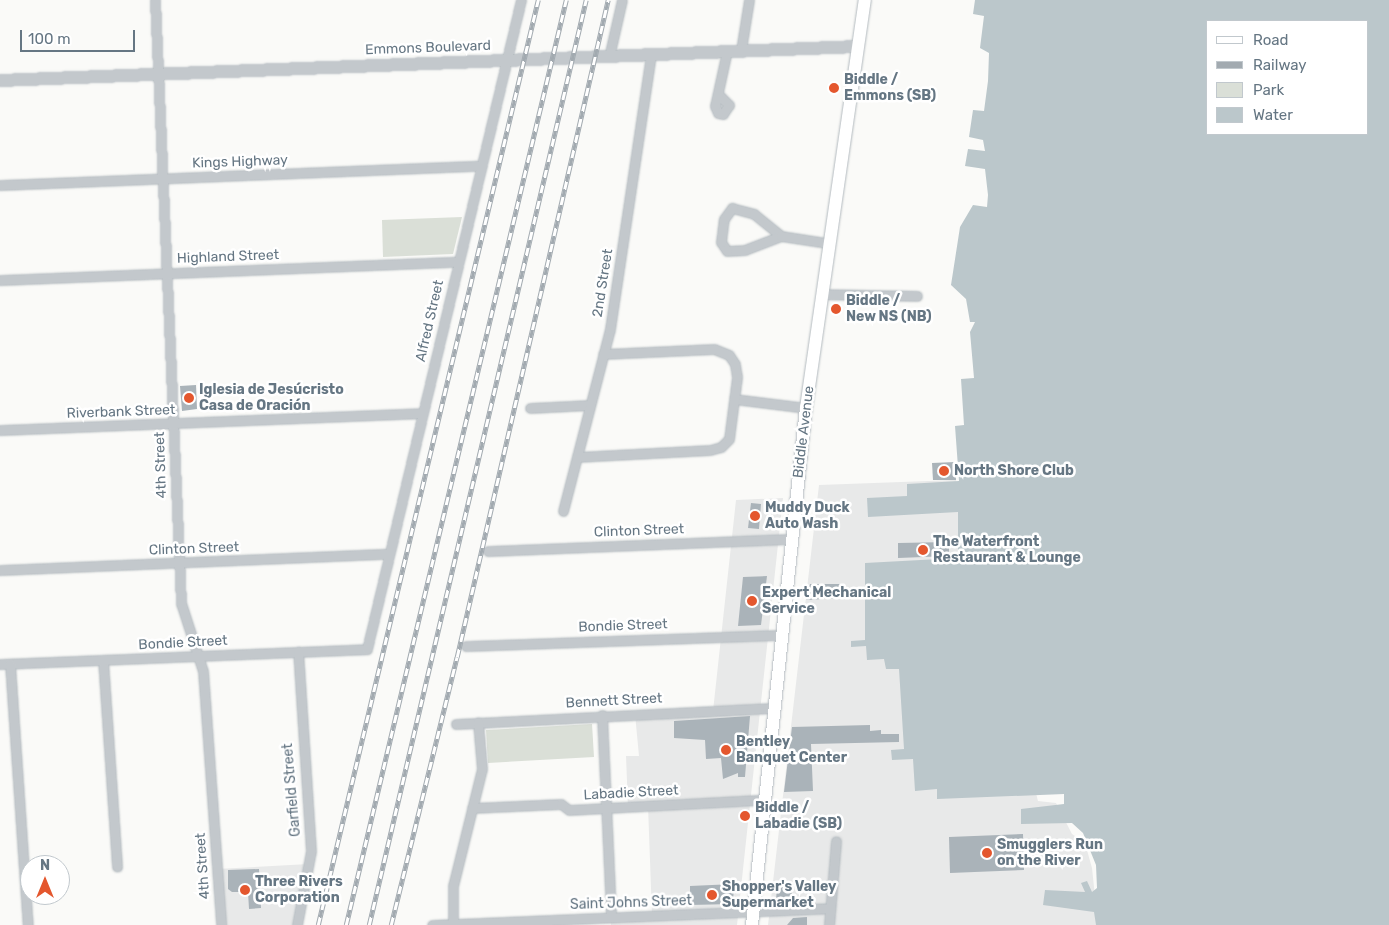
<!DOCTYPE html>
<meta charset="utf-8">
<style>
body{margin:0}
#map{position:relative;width:1389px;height:925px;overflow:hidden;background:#fafaf8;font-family:Rubik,sans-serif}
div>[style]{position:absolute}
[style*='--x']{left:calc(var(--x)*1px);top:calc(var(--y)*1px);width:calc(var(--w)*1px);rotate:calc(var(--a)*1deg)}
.built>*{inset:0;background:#e8e9e9}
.green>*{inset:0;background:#dadfd7}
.water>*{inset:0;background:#bbc7cb}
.building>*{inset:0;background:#aab3b9}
.roads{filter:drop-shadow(0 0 1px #b3babf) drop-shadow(0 0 1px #b3babf)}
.minor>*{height:9px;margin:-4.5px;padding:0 4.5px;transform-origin:4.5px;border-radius:4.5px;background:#c3c8cc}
.tertiary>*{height:11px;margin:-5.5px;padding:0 5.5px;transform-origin:5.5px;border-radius:5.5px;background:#c3c8cc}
.secondary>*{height:12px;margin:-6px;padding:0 6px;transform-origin:6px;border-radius:6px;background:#fff}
.rail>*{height:4.5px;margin-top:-2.25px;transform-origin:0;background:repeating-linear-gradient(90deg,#fff 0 8px,#a2aab0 0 16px);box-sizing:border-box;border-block:1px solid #a2aab0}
.dots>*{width:14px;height:14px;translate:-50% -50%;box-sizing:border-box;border:2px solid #fff;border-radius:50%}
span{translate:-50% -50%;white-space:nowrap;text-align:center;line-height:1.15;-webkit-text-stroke:5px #fff;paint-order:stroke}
.street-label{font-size:14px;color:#657683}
.poi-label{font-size:14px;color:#657683;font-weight:700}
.left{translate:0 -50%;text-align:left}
.legend{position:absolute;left:1206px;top:20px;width:162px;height:115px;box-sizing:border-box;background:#fff;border:1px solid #c1c8cd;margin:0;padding:6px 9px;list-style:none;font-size:15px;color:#657683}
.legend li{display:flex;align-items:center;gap:10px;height:25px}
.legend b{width:25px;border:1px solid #c1c8cd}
.north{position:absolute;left:20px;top:855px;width:50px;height:50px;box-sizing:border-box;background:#fff;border:1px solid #c1c8cd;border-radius:50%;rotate:0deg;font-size:14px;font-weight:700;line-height:20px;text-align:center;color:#657683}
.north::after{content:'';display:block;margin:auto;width:18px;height:22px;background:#e4572e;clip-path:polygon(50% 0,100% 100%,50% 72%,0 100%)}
.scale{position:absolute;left:20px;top:30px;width:115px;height:22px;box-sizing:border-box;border:2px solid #657683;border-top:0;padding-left:6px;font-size:15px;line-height:18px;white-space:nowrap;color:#657683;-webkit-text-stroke:4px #fff;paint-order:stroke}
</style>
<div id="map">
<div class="built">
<i style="clip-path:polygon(956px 480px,1038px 801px,1056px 803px,1072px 834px,1085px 843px,1092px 868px,1098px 925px,768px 925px,819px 485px)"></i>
<i style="clip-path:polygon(783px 498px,737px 925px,611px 925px,611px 917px,652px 915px,648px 806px,628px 807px,626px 756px,639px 756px,635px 714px,713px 711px,736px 500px)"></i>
<i style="clip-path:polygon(309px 864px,297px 925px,221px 925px,217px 869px)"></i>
</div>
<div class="green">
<i style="clip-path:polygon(462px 217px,453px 254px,383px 257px,382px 220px)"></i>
<i style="clip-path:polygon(592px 724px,594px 757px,488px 763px,486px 730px)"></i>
</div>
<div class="water">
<i style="clip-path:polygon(evenodd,975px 0,1389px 0,1389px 925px,1096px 925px,1094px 912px,1043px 905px,1045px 890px,1085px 892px,1081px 883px,1087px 881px,1092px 892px,1097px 888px,1096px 865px,1083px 833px,1072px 823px,1021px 824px,1021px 809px,1064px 804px,1064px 794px,937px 799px,937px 789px,915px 791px,913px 759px,892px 760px,891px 750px,904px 749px,899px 669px,886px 669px,884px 659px,867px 660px,866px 646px,851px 647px,851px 641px,865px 640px,865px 563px,958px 558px,958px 512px,868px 517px,867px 498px,907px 496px,907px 484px,959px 481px,955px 426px,964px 425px,961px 379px,974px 378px,970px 332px,975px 322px,970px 322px,966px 299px,951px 285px,960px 227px,973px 205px,987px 207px,988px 195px,985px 169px,965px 166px,968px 149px,985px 151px,983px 140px,969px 137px,973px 110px,984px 111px,988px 81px,989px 53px,980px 48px,984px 16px,973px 14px,975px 0,1208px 21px,1368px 21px,1368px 134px,1208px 134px,1208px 21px)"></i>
</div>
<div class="building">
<i style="clip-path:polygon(196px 385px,197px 409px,182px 411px,180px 386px)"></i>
<i style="clip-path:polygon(955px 462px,956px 480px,933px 480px,932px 463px)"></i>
<i style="clip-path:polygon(751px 503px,761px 504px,759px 529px,748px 528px)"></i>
<i style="clip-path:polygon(949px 542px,949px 556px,898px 558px,898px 543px)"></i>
<i style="clip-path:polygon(767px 576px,761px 625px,738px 626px,743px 577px)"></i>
<i style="clip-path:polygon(810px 584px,843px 584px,842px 598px,806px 600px)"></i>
<i style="clip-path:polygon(750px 716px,745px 777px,738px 777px,738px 773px,723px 779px,721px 758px,706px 759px,705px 740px,674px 738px,674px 721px)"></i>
<i style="clip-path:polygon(870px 725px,870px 731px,881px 730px,881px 734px,899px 734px,899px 742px,811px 744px,813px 791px,784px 792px,792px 727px)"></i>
<i style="clip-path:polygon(1023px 834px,1024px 870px,950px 873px,949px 837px)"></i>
<i style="clip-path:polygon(259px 869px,261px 908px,249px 909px,248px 892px,232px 892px,228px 889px,228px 870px)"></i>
<i style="clip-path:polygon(734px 884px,733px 904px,690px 905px,690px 886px)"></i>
<i style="clip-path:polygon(777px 886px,792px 886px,792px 901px,776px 901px)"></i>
<i style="clip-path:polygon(807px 917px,807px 925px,787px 925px,793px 918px)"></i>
</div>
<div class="roads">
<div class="minor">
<i style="--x:155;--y:0;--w:604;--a:87.53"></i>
<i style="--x:181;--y:603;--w:71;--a:72.1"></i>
<i style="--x:203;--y:671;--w:255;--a:85.9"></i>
<i style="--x:741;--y:50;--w:51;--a:-80.9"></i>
<i style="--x:609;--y:57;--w:58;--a:-77.2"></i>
<i style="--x:720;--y:96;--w:13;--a:45"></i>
<i style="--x:729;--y:105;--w:11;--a:124"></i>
<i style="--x:723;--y:114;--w:5;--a:-169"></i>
<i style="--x:718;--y:113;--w:8;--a:-113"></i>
<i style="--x:715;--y:106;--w:56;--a:-77.7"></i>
<i style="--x:0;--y:185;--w:480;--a:-2.3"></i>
<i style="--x:732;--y:208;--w:23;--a:15"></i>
<i style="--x:754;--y:214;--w:35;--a:39"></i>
<i style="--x:781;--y:236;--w:39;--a:159"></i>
<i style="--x:745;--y:250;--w:18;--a:177"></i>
<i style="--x:727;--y:251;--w:11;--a:-124"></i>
<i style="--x:721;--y:242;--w:23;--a:-83"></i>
<i style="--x:724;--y:219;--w:14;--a:-54"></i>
<i style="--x:781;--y:236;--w:47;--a:8.7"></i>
<i style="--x:0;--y:280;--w:458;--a:-2.3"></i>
<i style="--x:821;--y:294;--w:96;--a:1.2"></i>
<i style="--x:734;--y:399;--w:73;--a:7.1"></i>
<i style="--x:530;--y:408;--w:60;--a:-2.9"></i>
<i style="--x:0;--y:430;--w:422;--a:-2.3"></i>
<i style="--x:577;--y:457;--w:133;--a:-3"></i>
<i style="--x:710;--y:450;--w:11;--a:-15"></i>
<i style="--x:721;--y:447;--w:11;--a:-45"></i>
<i style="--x:729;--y:439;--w:63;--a:-82.6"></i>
<i style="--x:737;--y:377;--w:13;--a:-99"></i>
<i style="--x:735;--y:364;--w:11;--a:-124"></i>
<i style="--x:729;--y:355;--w:16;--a:-158"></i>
<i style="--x:714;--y:349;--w:111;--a:177.4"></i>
<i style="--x:563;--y:511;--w:188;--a:-75.5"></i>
<i style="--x:610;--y:329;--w:276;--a:-81.5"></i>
<i style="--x:488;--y:551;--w:303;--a:-2.3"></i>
<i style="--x:0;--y:570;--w:389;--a:-2.4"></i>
<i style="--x:466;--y:646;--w:315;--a:-2"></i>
<i style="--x:103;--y:660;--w:207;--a:86.1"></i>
<i style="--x:0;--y:664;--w:367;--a:-2.3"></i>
<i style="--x:367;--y:649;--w:667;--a:-76.65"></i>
<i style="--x:10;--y:664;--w:262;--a:86.1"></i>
<i style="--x:602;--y:715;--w:202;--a:87.4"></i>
<i style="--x:456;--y:724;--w:317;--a:-2.9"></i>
<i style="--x:472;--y:808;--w:89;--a:-2.6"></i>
<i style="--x:561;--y:804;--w:10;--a:37"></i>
<i style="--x:569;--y:810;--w:194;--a:-3"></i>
<i style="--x:297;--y:925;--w:75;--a:-79.3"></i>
<i style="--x:311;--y:851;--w:200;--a:-93.7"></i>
<i style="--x:432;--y:925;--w:398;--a:-2.4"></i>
<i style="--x:453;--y:925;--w:39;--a:-90"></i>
<i style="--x:453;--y:886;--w:121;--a:-76.1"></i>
<i style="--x:482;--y:769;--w:47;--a:-94.9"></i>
<i style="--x:829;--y:925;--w:84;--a:-85.2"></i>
</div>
<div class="tertiary">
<i style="--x:0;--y:80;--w:858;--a:-2.27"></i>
</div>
<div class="secondary">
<i style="--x:752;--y:925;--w:520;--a:-84.04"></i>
<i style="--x:806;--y:408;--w:412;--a:-81.8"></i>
</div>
</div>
<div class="rail">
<i style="--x:318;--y:925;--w:951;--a:-76.62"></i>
<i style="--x:346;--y:925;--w:951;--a:-76.62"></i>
<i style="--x:369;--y:925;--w:950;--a:-76.8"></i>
<i style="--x:391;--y:925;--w:276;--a:-76.2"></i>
<i style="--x:457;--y:657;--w:674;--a:-77.06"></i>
</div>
<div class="dots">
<i style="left:834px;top:88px;background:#e4572e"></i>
<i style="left:836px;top:309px;background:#e4572e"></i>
<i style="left:189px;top:398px;background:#e4572e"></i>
<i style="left:944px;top:471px;background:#e4572e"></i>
<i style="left:755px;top:516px;background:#e4572e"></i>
<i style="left:923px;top:550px;background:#e4572e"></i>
<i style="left:752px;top:601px;background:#e4572e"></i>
<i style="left:726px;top:750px;background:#e4572e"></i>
<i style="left:745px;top:816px;background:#e4572e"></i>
<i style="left:987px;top:853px;background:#e4572e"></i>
<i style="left:245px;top:890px;background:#e4572e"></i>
<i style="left:712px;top:895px;background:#e4572e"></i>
</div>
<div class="street-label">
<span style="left:428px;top:48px;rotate:-2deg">Emmons Boulevard</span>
<span style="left:240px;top:162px;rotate:-2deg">Kings Highway</span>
<span style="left:228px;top:257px;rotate:-2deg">Highland Street</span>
<span style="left:603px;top:283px;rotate:-81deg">2nd Street</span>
<span style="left:430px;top:321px;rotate:-77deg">Alfred Street</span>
<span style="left:121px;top:412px;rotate:-2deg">Riverbank Street</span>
<span style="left:804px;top:432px;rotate:-83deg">Biddle Avenue</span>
<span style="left:161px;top:465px;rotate:-92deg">4th Street</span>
<span style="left:639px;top:531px;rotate:-2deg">Clinton Street</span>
<span style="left:194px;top:549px;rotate:-2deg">Clinton Street</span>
<span style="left:623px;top:626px;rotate:-2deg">Bondie Street</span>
<span style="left:183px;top:643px;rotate:-3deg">Bondie Street</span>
<span style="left:614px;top:701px;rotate:-3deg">Bennett Street</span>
<span style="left:292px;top:790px;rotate:-95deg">Garfield Street</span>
<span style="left:631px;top:793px;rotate:-3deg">Labadie Street</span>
<span style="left:203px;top:866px;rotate:-94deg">4th Street</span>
<span style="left:631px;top:903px;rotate:-2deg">Saint Johns Street</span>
</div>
<div class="poi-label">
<span class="left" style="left:844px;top:88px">Biddle /<br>Emmons (SB)</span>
<span class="left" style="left:846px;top:309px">Biddle /<br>New NS (NB)</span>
<span class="left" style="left:199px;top:398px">Iglesia de Jesúcristo<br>Casa de Oración</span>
<span class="left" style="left:954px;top:471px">North Shore Club</span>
<span class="left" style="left:765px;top:516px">Muddy Duck<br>Auto Wash</span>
<span class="left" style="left:933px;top:550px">The Waterfront<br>Restaurant &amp; Lounge</span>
<span class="left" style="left:762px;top:601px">Expert Mechanical<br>Service</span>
<span class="left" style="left:736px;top:750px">Bentley<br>Banquet Center</span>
<span class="left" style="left:755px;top:816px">Biddle /<br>Labadie (SB)</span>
<span class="left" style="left:997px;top:853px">Smugglers Run<br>on the River</span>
<span class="left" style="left:255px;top:890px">Three Rivers<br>Corporation</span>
<span class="left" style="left:722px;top:895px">Shopper's Valley<br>Supermarket</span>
</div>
<ul class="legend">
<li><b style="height:6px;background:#fff"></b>Road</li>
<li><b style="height:6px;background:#a2aab0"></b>Railway</li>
<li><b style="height:14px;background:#dadfd7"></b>Park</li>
<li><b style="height:14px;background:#bbc7cb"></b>Water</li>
</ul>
<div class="north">N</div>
<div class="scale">100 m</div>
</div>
